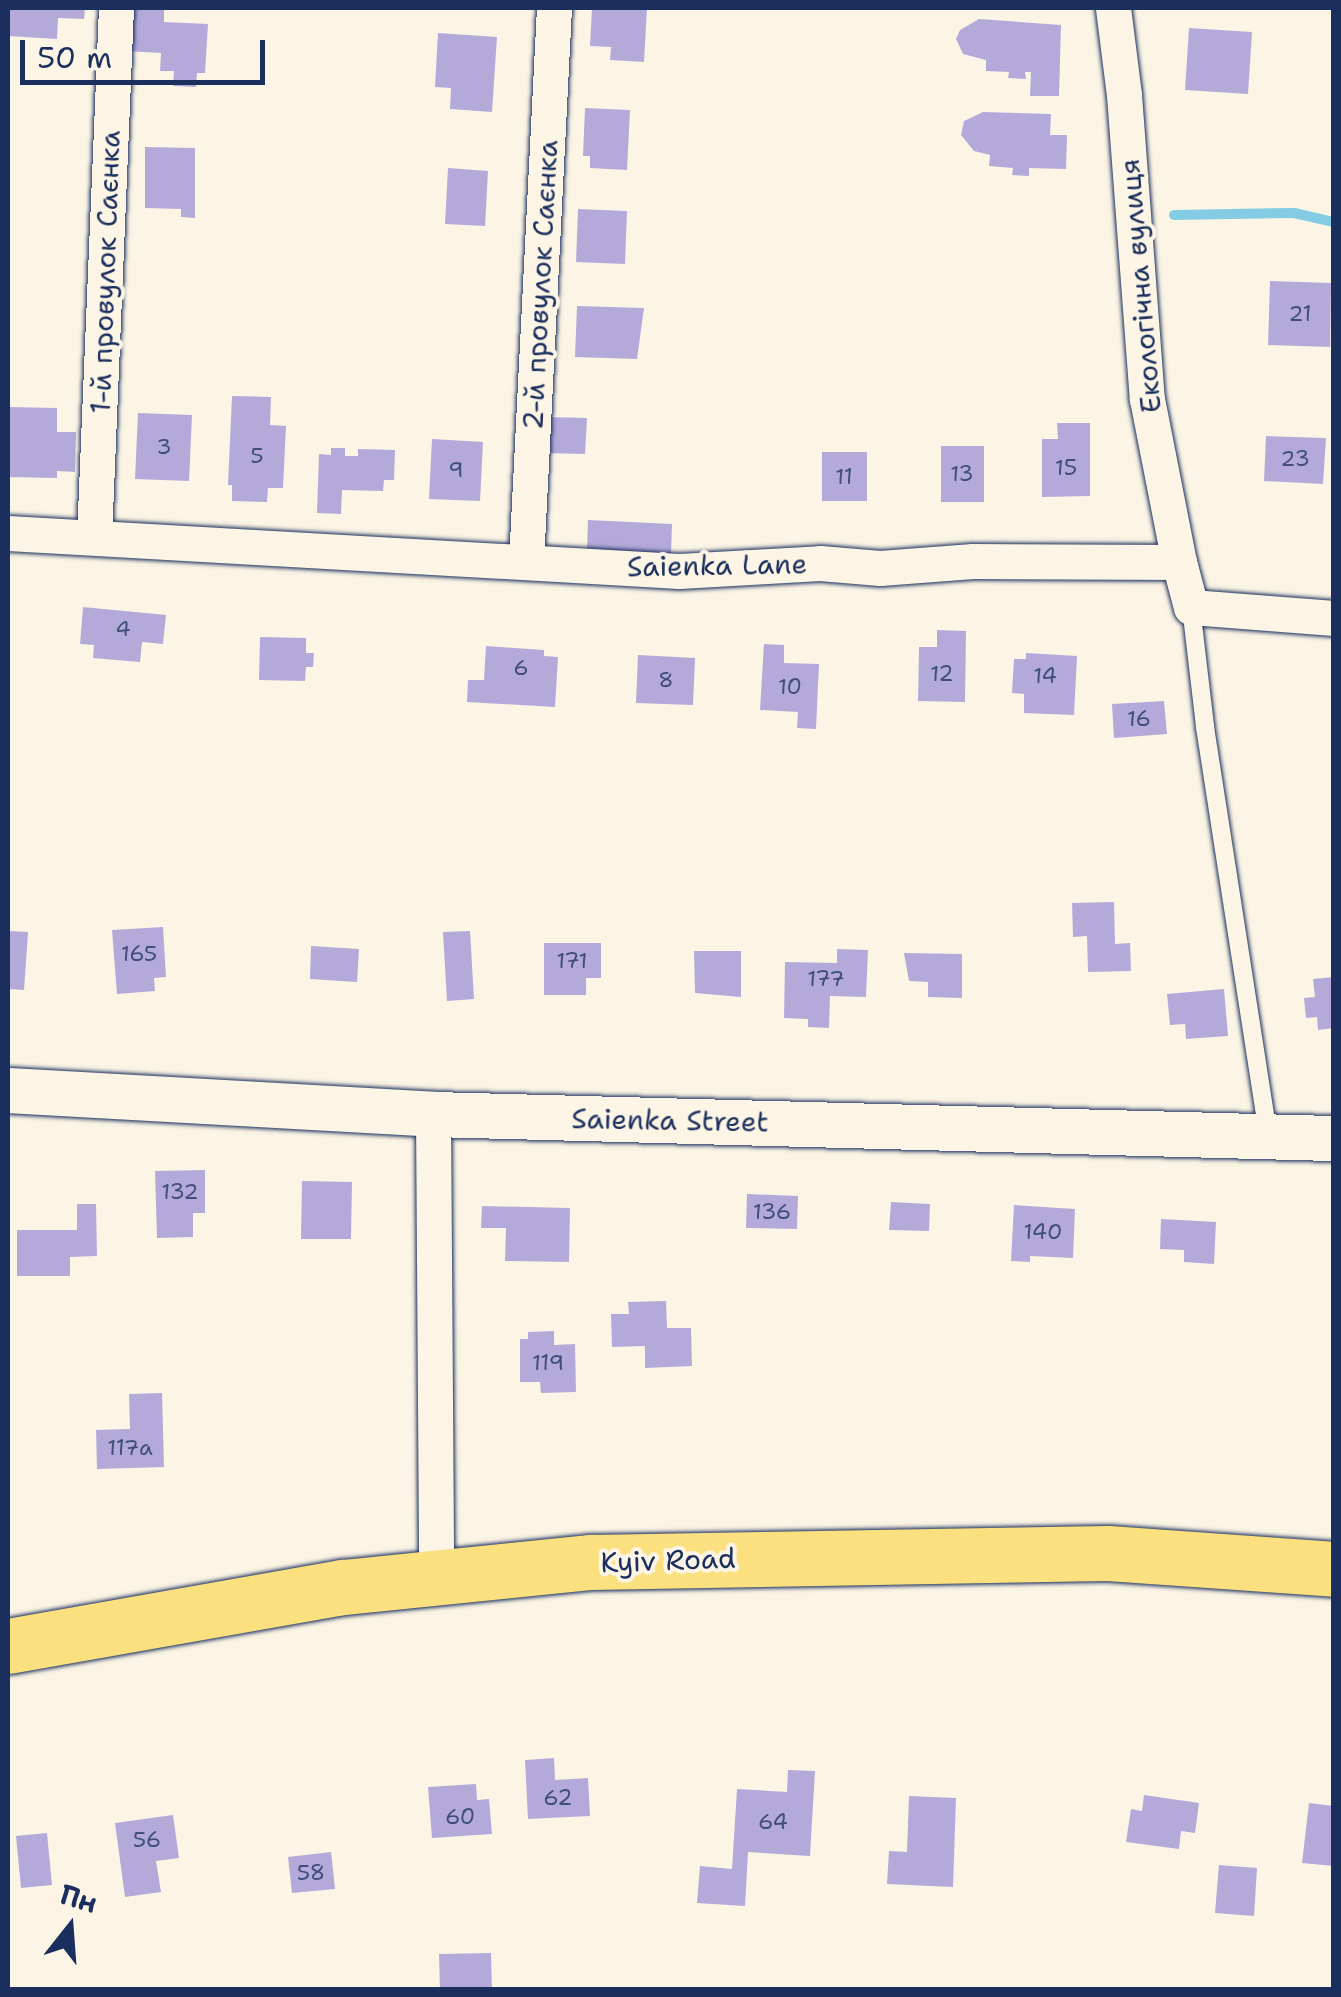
<!DOCTYPE html>
<meta charset="utf-8">
<style>
body{margin:0}
#map{position:relative;width:1341px;height:1997px;overflow:hidden;background:#fcf5e5;font-family:"Shantell Sans",sans-serif}
div>[style]{position:absolute}
[style*='--x']{left:calc(var(--x)*1px);top:calc(var(--y)*1px);width:calc(var(--w)*1px);rotate:calc(var(--a)*1deg)}
.stream>*{height:10px;margin:-5px;padding:0 5px;transform-origin:5px;border-radius:5px;background:#83cce4}
.building>*{inset:0;background:#b4aada}
.roads{filter:drop-shadow(0 0 2px #1b2f5e) drop-shadow(0 0 2px #1b2f5e)}
.service>*{height:18px;margin:-9px;padding:0 9px;transform-origin:9px;border-radius:9px;background:#fcf5e5}
.minor>*{height:35px;margin:-17.5px;padding:0 17.5px;transform-origin:17.5px;border-radius:17.5px;background:#fcf5e5}
.tertiary>*{height:45px;margin:-22.5px;padding:0 22.5px;transform-origin:22.5px;border-radius:22.5px;background:#fcf5e5}
.primary>*{height:55px;margin:-27.5px;padding:0 27.5px;transform-origin:27.5px;border-radius:27.5px;background:#fbe080}
span{translate:-50% -50%;white-space:nowrap;text-align:center;line-height:1.15;-webkit-text-stroke:8px #fcf5e5;paint-order:stroke}
.number-label{font-size:22px;color:#414e7d}
.number-label span{-webkit-text-stroke-width:0}
.street-label{font-size:28px;color:#1b2f5e}
.frame{position:absolute;inset:0;border:10px solid #1b2f5e;pointer-events:none}
.north{position:absolute;left:20px;top:1877px;width:100px;height:100px;-webkit-text-stroke:8px #fcf5e5;paint-order:stroke;rotate:17deg;font-size:28px;font-weight:700;line-height:40px;text-align:center;color:#1b2f5e}
.north::after{content:'';display:block;margin:auto;width:35px;height:45px;background:#1b2f5e;clip-path:polygon(50% 0,100% 100%,50% 72%,0 100%)}
.scale{position:absolute;left:20px;top:40px;width:245px;height:45px;box-sizing:border-box;border:5px solid #1b2f5e;border-top:0;padding-left:12px;font-size:30px;line-height:35px;white-space:nowrap;color:#1b2f5e;-webkit-text-stroke:8px #fcf5e5;paint-order:stroke}
</style>
<div id="map">
<div class="stream">
<i style="--x:1174;--y:215;--w:120;--a:-1"></i>
<i style="--x:1294;--y:213;--w:41;--a:12.7"></i>
</div>
<div class="building">
<i style="clip-path:polygon(8px 8px,85px 8px,84px 19px,58px 18px,57px 39px,8px 36px)"></i>
<i style="clip-path:polygon(127px 8px,164px 8px,164px 22px,208px 24px,205px 73px,197px 73px,196px 87px,173px 86px,174px 71px,160px 71px,161px 53px,125px 51px)"></i>
<i style="clip-path:polygon(592px 8px,647px 8px,644px 62px,610px 60px,611px 47px,590px 46px)"></i>
<i style="clip-path:polygon(979px 19px,1061px 25px,1059px 96px,1030px 96px,1031px 72px,1025px 72px,1026px 79px,1008px 78px,1009px 72px,986px 71px,986px 60px,963px 54px,956px 39px,960px 30px)"></i>
<i style="clip-path:polygon(1189px 28px,1252px 32px,1248px 94px,1185px 90px)"></i>
<i style="clip-path:polygon(438px 33px,497px 37px,492px 112px,450px 109px,451px 88px,435px 87px)"></i>
<i style="clip-path:polygon(585px 108px,630px 110px,627px 170px,590px 168px,590px 156px,583px 156px)"></i>
<i style="clip-path:polygon(983px 112px,1051px 114px,1050px 135px,1067px 135px,1066px 169px,1029px 168px,1029px 176px,1012px 175px,1013px 168px,989px 166px,990px 155px,974px 151px,961px 135px,964px 121px)"></i>
<i style="clip-path:polygon(145px 147px,195px 148px,195px 218px,181px 217px,181px 209px,145px 208px)"></i>
<i style="clip-path:polygon(448px 168px,488px 171px,485px 226px,445px 224px)"></i>
<i style="clip-path:polygon(578px 209px,627px 211px,625px 264px,576px 262px)"></i>
<i style="clip-path:polygon(1270px 281px,1331px 283px,1330px 347px,1268px 345px)"></i>
<i style="clip-path:polygon(577px 306px,644px 308px,637px 359px,575px 357px)"></i>
<i style="clip-path:polygon(232px 396px,271px 397px,270px 425px,286px 426px,283px 488px,268px 488px,267px 502px,232px 501px,232px 485px,228px 485px)"></i>
<i style="clip-path:polygon(8px 407px,57px 408px,57px 432px,76px 432px,75px 472px,57px 471px,57px 478px,8px 477px)"></i>
<i style="clip-path:polygon(138px 413px,192px 415px,189px 481px,135px 479px)"></i>
<i style="clip-path:polygon(546px 417px,587px 418px,585px 454px,545px 453px)"></i>
<i style="clip-path:polygon(1057px 423px,1090px 423px,1090px 496px,1042px 497px,1042px 439px,1058px 439px)"></i>
<i style="clip-path:polygon(1266px 436px,1326px 438px,1323px 484px,1264px 481px)"></i>
<i style="clip-path:polygon(432px 439px,483px 442px,480px 501px,429px 499px)"></i>
<i style="clip-path:polygon(941px 446px,984px 446px,984px 502px,941px 502px)"></i>
<i style="clip-path:polygon(331px 448px,345px 448px,345px 456px,358px 456px,358px 449px,395px 450px,394px 480px,384px 480px,383px 491px,342px 490px,341px 514px,317px 513px,319px 454px,331px 455px)"></i>
<i style="clip-path:polygon(822px 452px,867px 452px,867px 501px,822px 501px)"></i>
<i style="clip-path:polygon(588px 520px,672px 524px,671px 555px,587px 551px)"></i>
<i style="clip-path:polygon(83px 607px,166px 615px,163px 644px,142px 642px,140px 662px,93px 658px,94px 645px,80px 644px)"></i>
<i style="clip-path:polygon(937px 630px,966px 631px,965px 702px,918px 701px,919px 647px,937px 647px)"></i>
<i style="clip-path:polygon(260px 637px,306px 638px,306px 653px,314px 653px,313px 667px,306px 667px,305px 681px,259px 680px)"></i>
<i style="clip-path:polygon(764px 644px,784px 645px,784px 663px,819px 664px,816px 729px,797px 728px,798px 712px,760px 710px)"></i>
<i style="clip-path:polygon(486px 646px,544px 650px,544px 656px,558px 657px,555px 707px,467px 702px,468px 680px,484px 680px)"></i>
<i style="clip-path:polygon(1026px 653px,1077px 656px,1074px 715px,1024px 713px,1024px 694px,1012px 693px,1014px 659px,1026px 659px)"></i>
<i style="clip-path:polygon(638px 655px,695px 658px,693px 705px,636px 703px)"></i>
<i style="clip-path:polygon(1164px 701px,1167px 734px,1114px 738px,1112px 704px)"></i>
<i style="clip-path:polygon(1114px 902px,1115px 944px,1130px 943px,1131px 971px,1088px 972px,1087px 936px,1073px 937px,1072px 903px)"></i>
<i style="clip-path:polygon(163px 927px,166px 977px,154px 978px,155px 991px,117px 994px,112px 930px)"></i>
<i style="clip-path:polygon(8px 931px,28px 932px,24px 990px,8px 989px)"></i>
<i style="clip-path:polygon(470px 931px,474px 999px,447px 1001px,443px 932px)"></i>
<i style="clip-path:polygon(544px 943px,601px 943px,601px 978px,586px 978px,586px 995px,544px 995px)"></i>
<i style="clip-path:polygon(311px 946px,359px 949px,357px 982px,310px 979px)"></i>
<i style="clip-path:polygon(837px 949px,868px 950px,866px 997px,830px 996px,829px 1028px,808px 1027px,808px 1019px,784px 1018px,785px 962px,837px 963px)"></i>
<i style="clip-path:polygon(694px 951px,741px 951px,741px 997px,695px 993px)"></i>
<i style="clip-path:polygon(904px 953px,962px 954px,962px 998px,928px 997px,928px 982px,909px 981px)"></i>
<i style="clip-path:polygon(1334px 977px,1334px 1028px,1318px 1030px,1317px 1017px,1306px 1018px,1304px 998px,1315px 997px,1313px 979px)"></i>
<i style="clip-path:polygon(1224px 989px,1228px 1036px,1186px 1039px,1185px 1024px,1170px 1025px,1167px 994px)"></i>
<i style="clip-path:polygon(205px 1170px,205px 1213px,193px 1213px,193px 1237px,157px 1238px,155px 1171px)"></i>
<i style="clip-path:polygon(302px 1181px,352px 1182px,351px 1239px,301px 1239px)"></i>
<i style="clip-path:polygon(747px 1194px,798px 1196px,797px 1229px,746px 1228px)"></i>
<i style="clip-path:polygon(891px 1202px,930px 1204px,929px 1231px,889px 1230px)"></i>
<i style="clip-path:polygon(77px 1204px,96px 1204px,97px 1256px,70px 1257px,70px 1276px,17px 1276px,17px 1230px,77px 1230px)"></i>
<i style="clip-path:polygon(1014px 1205px,1075px 1209px,1073px 1258px,1030px 1256px,1030px 1262px,1011px 1261px)"></i>
<i style="clip-path:polygon(482px 1206px,570px 1208px,569px 1262px,505px 1261px,506px 1228px,481px 1228px)"></i>
<i style="clip-path:polygon(1161px 1219px,1216px 1222px,1214px 1264px,1184px 1262px,1184px 1250px,1160px 1249px)"></i>
<i style="clip-path:polygon(666px 1301px,667px 1328px,691px 1328px,692px 1366px,645px 1368px,645px 1346px,612px 1347px,611px 1314px,629px 1314px,628px 1302px)"></i>
<i style="clip-path:polygon(554px 1331px,554px 1345px,575px 1344px,576px 1392px,541px 1393px,540px 1382px,520px 1382px,520px 1339px,528px 1339px,528px 1332px)"></i>
<i style="clip-path:polygon(162px 1393px,164px 1467px,97px 1469px,96px 1430px,130px 1429px,129px 1394px)"></i>
<i style="clip-path:polygon(554px 1758px,555px 1780px,588px 1778px,590px 1816px,528px 1819px,525px 1760px)"></i>
<i style="clip-path:polygon(788px 1770px,815px 1771px,810px 1856px,748px 1852px,745px 1906px,697px 1903px,700px 1866px,732px 1869px,737px 1789px,787px 1792px)"></i>
<i style="clip-path:polygon(476px 1784px,477px 1800px,489px 1799px,492px 1834px,432px 1838px,428px 1787px)"></i>
<i style="clip-path:polygon(1144px 1795px,1199px 1803px,1195px 1833px,1181px 1831px,1179px 1849px,1126px 1842px,1131px 1809px,1142px 1811px)"></i>
<i style="clip-path:polygon(909px 1796px,956px 1798px,953px 1887px,887px 1884px,889px 1851px,907px 1852px)"></i>
<i style="clip-path:polygon(1309px 1803px,1334px 1806px,1334px 1866px,1302px 1863px)"></i>
<i style="clip-path:polygon(173px 1815px,179px 1858px,156px 1861px,161px 1892px,125px 1897px,115px 1823px)"></i>
<i style="clip-path:polygon(47px 1833px,52px 1885px,21px 1888px,16px 1836px)"></i>
<i style="clip-path:polygon(331px 1852px,335px 1889px,292px 1893px,288px 1857px)"></i>
<i style="clip-path:polygon(1219px 1865px,1257px 1868px,1254px 1916px,1215px 1913px)"></i>
<i style="clip-path:polygon(491px 1953px,492px 1990px,440px 1990px,439px 1954px)"></i>
</div>
<div class="roads">
<div class="service">
<i style="--x:1191;--y:607;--w:121;--a:83.3"></i>
<i style="--x:1205;--y:727;--w:412;--a:81.2"></i>
</div>
<div class="minor">
<i style="--x:1113;--y:8;--w:88;--a:82.8"></i>
<i style="--x:1124;--y:95;--w:305;--a:85.7"></i>
<i style="--x:1147;--y:399;--w:166;--a:78.9"></i>
<i style="--x:8;--y:533;--w:672;--a:3.24"></i>
<i style="--x:679;--y:571;--w:141;--a:-3.2"></i>
<i style="--x:820;--y:563;--w:60;--a:4.8"></i>
<i style="--x:880;--y:568;--w:93;--a:-4.3"></i>
<i style="--x:973;--y:561;--w:206;--a:0.3"></i>
<i style="--x:1179;--y:562;--w:47;--a:75.1"></i>
<i style="--x:1191;--y:607;--w:143;--a:4.4"></i>
<i style="--x:94;--y:537;--w:529;--a:-87.62"></i>
<i style="--x:526;--y:562;--w:555;--a:-87.11"></i>
<i style="--x:433;--y:1114;--w:463;--a:89.6"></i>
</div>
<div class="tertiary">
<i style="--x:8;--y:1090;--w:426;--a:3.2"></i>
<i style="--x:433;--y:1114;--w:901;--a:1.53"></i>
</div>
<div class="primary">
<i style="--x:8;--y:1646;--w:340;--a:-10"></i>
<i style="--x:343;--y:1587;--w:249;--a:-5.8"></i>
<i style="--x:591;--y:1562;--w:517;--a:-1"></i>
<i style="--x:1108;--y:1553;--w:227;--a:4"></i>
</div>
</div>
<div class="number-label">
<span style="left:1300px;top:314px">21</span>
<span style="left:164px;top:447px">3</span>
<span style="left:257px;top:456px">5</span>
<span style="left:1295px;top:459px">23</span>
<span style="left:1066px;top:468px">15</span>
<span style="left:456px;top:470px">9</span>
<span style="left:962px;top:474px">13</span>
<span style="left:844px;top:477px">11</span>
<span style="left:123px;top:629px">4</span>
<span style="left:521px;top:668px">6</span>
<span style="left:942px;top:674px">12</span>
<span style="left:1045px;top:676px">14</span>
<span style="left:666px;top:680px">8</span>
<span style="left:790px;top:687px">10</span>
<span style="left:1139px;top:719px">16</span>
<span style="left:139px;top:954px">165</span>
<span style="left:572px;top:961px">171</span>
<span style="left:826px;top:979px">177</span>
<span style="left:180px;top:1192px">132</span>
<span style="left:772px;top:1212px">136</span>
<span style="left:1043px;top:1232px">140</span>
<span style="left:548px;top:1363px">119</span>
<span style="left:130px;top:1448px">117а</span>
<span style="left:558px;top:1798px">62</span>
<span style="left:460px;top:1817px">60</span>
<span style="left:773px;top:1822px">64</span>
<span style="left:147px;top:1840px">56</span>
<span style="left:311px;top:1873px">58</span>
</div>
<div class="street-label">
<span style="left:105px;top:272px;rotate:-88deg">1-й провулок Саєнка</span>
<span style="left:540px;top:285px;rotate:-87deg">2-й провулок Саєнка</span>
<span style="left:1140px;top:286px;rotate:-95deg">Екологічна вулиця</span>
<span style="left:717px;top:565px;rotate:-1deg">Saienka Lane</span>
<span style="left:670px;top:1120px;rotate:1deg">Saienka Street</span>
<span style="left:668px;top:1560px;rotate:-2deg">Kyiv Road</span>
</div>
<div class="frame"></div>
<div class="north">Пн</div>
<div class="scale">50 m</div>
</div>
